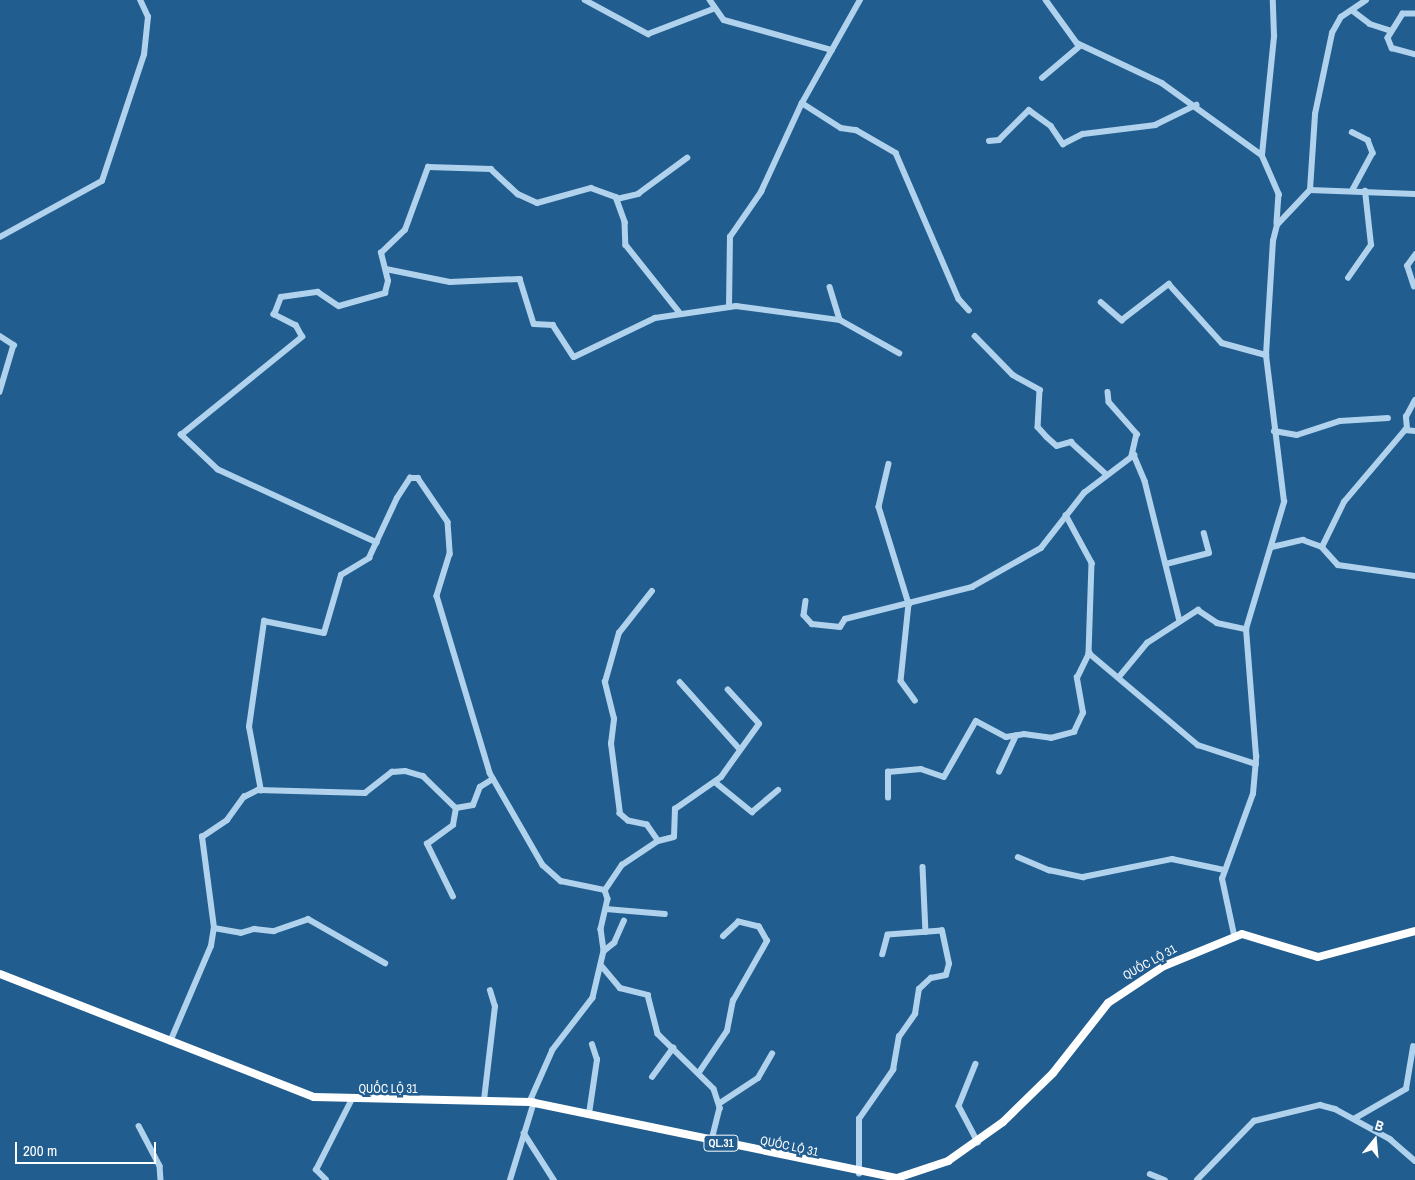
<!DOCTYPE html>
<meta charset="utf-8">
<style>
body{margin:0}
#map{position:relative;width:1415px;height:1180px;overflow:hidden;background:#215d8f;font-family:"Archivo Narrow",sans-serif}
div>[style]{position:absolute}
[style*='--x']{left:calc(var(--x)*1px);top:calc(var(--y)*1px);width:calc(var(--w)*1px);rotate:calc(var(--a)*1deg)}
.minor>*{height:5.5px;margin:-2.75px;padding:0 2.75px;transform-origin:2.75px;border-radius:2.75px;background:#b0d2ec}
.highway>*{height:8px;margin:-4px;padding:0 4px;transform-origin:4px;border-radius:4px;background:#fff}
span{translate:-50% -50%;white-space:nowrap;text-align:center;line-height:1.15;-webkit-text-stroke:5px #215d8f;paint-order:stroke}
.shield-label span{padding:1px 4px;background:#215d8f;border:1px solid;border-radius:4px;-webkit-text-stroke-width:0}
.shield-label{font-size:11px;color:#fff;font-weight:700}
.street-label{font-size:12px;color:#fff}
.north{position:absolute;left:1350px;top:1115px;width:50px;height:50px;-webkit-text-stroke:4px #215d8f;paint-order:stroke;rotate:17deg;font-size:14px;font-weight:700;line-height:20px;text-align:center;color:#fff}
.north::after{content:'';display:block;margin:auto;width:18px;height:22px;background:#fff;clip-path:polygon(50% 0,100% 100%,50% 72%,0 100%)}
.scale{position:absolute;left:15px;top:1142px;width:141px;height:22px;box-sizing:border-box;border:2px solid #fff;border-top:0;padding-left:6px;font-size:15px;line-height:18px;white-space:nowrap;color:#fff;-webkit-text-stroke:4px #215d8f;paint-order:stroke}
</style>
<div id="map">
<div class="minor">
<i style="--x:585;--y:0;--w:72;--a:28.4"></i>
<i style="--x:648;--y:34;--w:70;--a:-21"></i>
<i style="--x:710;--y:0;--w:24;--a:55"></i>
<i style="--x:724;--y:20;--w:112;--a:15.5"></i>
<i style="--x:1046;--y:0;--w:53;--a:54.2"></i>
<i style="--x:1077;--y:43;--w:94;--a:25.2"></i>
<i style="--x:1162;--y:83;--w:123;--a:35.8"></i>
<i style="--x:1262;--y:155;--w:43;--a:66.4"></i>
<i style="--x:1279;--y:194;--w:29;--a:94"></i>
<i style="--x:1353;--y:11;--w:21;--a:37"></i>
<i style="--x:1370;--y:24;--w:22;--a:18"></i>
<i style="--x:1415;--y:14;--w:12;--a:180"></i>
<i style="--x:1403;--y:14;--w:28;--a:122"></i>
<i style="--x:1388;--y:38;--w:11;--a:68"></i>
<i style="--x:1392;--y:48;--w:24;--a:15"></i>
<i style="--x:1042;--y:78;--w:50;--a:-40.1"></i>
<i style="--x:802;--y:103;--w:46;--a:32.7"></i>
<i style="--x:841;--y:128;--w:15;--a:8"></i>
<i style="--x:856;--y:130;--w:46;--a:29.9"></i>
<i style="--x:896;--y:153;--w:159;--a:66.7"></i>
<i style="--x:959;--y:299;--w:15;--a:48"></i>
<i style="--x:1352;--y:132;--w:18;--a:27"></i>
<i style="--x:1368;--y:140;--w:14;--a:69"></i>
<i style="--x:1373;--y:153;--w:42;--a:118.4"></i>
<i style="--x:989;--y:141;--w:10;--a:-6"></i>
<i style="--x:999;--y:140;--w:42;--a:-45"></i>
<i style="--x:1029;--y:110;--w:27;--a:36"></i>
<i style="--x:1051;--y:126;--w:22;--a:56"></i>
<i style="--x:1063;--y:144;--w:22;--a:-27"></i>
<i style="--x:1083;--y:134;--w:73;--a:-7.1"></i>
<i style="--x:1155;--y:125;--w:46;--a:-26"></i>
<i style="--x:1262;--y:155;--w:120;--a:-84.2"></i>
<i style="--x:1274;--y:36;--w:36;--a:-92"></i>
<i style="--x:1310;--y:190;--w:105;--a:2.2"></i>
<i style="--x:617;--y:199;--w:22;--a:-13"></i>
<i style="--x:638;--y:194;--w:61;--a:-36.3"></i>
<i style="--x:0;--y:237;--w:116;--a:-28.8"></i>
<i style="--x:102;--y:181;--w:133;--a:-71.6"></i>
<i style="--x:144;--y:55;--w:38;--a:-84"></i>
<i style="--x:148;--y:17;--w:19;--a:-115"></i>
<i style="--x:386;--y:269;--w:65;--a:11.5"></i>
<i style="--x:450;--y:282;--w:70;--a:-2.5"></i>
<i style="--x:520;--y:279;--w:47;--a:72.7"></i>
<i style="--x:534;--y:324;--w:19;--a:3"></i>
<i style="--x:553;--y:325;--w:38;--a:57"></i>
<i style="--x:574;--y:357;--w:90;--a:-25.7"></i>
<i style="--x:655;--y:318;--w:82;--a:-8.4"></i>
<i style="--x:736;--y:306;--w:105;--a:7.7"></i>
<i style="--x:840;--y:320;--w:68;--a:29.2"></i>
<i style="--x:1348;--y:278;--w:40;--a:-55.1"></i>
<i style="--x:1371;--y:245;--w:54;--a:-96.3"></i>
<i style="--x:830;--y:287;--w:34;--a:73"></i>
<i style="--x:1414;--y:287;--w:22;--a:-108"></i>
<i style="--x:1407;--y:266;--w:14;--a:-54"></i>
<i style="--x:1101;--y:302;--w:28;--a:41"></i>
<i style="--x:1122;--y:320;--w:59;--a:-37.5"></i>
<i style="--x:1169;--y:284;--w:79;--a:48.1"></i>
<i style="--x:1222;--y:343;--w:46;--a:15.3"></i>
<i style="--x:729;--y:307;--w:70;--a:-89.2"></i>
<i style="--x:730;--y:237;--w:55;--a:-55.4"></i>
<i style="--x:761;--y:192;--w:98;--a:-65.3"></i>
<i style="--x:802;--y:103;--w:118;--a:-60.6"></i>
<i style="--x:0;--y:336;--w:17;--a:33"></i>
<i style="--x:14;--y:345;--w:49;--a:106.6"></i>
<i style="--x:975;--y:336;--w:54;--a:45.7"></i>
<i style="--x:1013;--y:375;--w:31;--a:29"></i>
<i style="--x:1040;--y:390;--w:37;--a:93"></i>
<i style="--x:1038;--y:427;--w:13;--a:48"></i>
<i style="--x:1047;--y:437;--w:13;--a:42"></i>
<i style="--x:1057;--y:446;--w:15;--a:-16"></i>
<i style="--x:1071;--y:442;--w:46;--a:42.4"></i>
<i style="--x:1108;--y:392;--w:10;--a:84"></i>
<i style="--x:1109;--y:402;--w:43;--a:48.8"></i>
<i style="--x:1137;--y:434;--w:22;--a:103"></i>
<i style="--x:1407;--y:429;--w:12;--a:-95"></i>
<i style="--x:1406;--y:417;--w:19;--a:-62"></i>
<i style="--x:1274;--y:431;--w:23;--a:10"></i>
<i style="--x:1297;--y:435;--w:45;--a:-18"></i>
<i style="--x:1340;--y:421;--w:48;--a:-3.6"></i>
<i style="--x:889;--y:464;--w:44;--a:103.1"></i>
<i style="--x:879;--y:507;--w:102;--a:72.8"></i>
<i style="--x:909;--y:604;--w:77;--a:95.9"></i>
<i style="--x:901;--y:681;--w:24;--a:54"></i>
<i style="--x:1066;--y:515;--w:55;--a:61.6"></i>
<i style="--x:1092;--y:563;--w:90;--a:91.9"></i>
<i style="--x:1089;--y:653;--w:143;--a:40.2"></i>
<i style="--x:1198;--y:745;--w:61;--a:18.1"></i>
<i style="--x:377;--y:543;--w:175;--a:-155.3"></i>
<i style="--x:218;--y:470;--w:51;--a:-136.6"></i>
<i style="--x:181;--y:435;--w:156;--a:-39"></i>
<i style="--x:302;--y:337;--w:13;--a:-119"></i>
<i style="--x:296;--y:326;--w:25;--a:-153"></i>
<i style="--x:274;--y:315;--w:19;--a:-69"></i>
<i style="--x:281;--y:297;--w:37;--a:-8"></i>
<i style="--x:318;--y:292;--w:25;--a:34"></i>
<i style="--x:339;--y:306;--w:48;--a:-15.8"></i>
<i style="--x:385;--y:293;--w:12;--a:-76"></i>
<i style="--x:388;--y:281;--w:29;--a:-104"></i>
<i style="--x:381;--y:253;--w:33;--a:-44"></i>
<i style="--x:405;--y:230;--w:67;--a:-69.9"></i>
<i style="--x:428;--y:167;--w:63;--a:1.8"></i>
<i style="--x:491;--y:169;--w:37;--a:43"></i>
<i style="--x:518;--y:194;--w:21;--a:25"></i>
<i style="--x:537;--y:203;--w:56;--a:-15.5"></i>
<i style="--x:591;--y:188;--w:27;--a:20"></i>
<i style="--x:616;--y:197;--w:27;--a:70"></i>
<i style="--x:625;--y:222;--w:23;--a:88"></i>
<i style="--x:626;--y:245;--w:87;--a:51.5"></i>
<i style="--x:1272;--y:547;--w:32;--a:-13"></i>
<i style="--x:1303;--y:540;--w:20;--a:20"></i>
<i style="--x:1322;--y:547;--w:24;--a:48"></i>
<i style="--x:1338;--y:565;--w:78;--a:8.1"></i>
<i style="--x:1322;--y:547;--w:50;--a:-63.9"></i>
<i style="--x:1344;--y:502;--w:94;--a:-49.7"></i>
<i style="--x:1405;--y:430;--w:10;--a:6"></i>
<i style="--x:1166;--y:564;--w:44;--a:-14.3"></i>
<i style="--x:1209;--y:553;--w:20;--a:-105"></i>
<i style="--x:806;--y:601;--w:14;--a:98"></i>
<i style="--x:804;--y:615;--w:12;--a:48"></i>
<i style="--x:812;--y:624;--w:28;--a:6"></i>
<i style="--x:840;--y:627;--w:9;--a:-58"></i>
<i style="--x:845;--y:619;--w:131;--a:-14.1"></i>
<i style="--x:972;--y:587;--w:79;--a:-29.5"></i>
<i style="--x:1041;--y:548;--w:70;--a:-52"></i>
<i style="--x:1084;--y:493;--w:63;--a:-37.2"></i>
<i style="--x:1134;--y:455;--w:28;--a:67"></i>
<i style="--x:1145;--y:481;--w:144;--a:76"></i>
<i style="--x:1119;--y:677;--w:44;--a:-50.5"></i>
<i style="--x:1147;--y:643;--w:61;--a:-32.9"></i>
<i style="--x:1198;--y:610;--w:23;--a:34"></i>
<i style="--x:1217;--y:623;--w:30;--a:12"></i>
<i style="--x:680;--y:682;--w:90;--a:48.2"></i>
<i style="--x:999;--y:772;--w:40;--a:-65"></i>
<i style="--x:715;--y:782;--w:48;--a:39"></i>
<i style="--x:752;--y:812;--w:34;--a:-40"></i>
<i style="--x:261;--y:791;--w:65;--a:-100.6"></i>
<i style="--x:249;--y:727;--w:107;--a:-81.9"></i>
<i style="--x:264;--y:621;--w:61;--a:11.3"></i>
<i style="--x:324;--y:633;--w:60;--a:-73.7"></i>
<i style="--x:341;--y:575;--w:33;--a:-31"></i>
<i style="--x:369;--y:558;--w:66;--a:-65"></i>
<i style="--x:397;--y:498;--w:24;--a:-57"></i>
<i style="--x:410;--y:478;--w:8;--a:0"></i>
<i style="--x:418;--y:478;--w:53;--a:55.7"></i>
<i style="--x:448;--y:522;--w:32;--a:86"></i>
<i style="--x:450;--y:554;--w:44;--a:107.2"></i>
<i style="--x:437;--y:596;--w:185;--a:73.3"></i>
<i style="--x:490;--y:773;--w:106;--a:60.1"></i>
<i style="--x:543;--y:865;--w:24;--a:42"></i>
<i style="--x:561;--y:881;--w:45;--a:11.6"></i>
<i style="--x:605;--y:890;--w:9;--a:72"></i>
<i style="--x:608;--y:899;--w:31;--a:103"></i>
<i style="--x:601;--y:929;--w:22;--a:82"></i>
<i style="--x:604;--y:951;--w:48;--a:103.2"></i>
<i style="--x:593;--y:998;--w:66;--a:127.6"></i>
<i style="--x:553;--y:1050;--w:57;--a:113.9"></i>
<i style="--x:888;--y:798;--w:26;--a:-90"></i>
<i style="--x:888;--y:772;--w:33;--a:-5"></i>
<i style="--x:921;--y:769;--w:24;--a:19"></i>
<i style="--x:944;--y:777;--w:64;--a:-60.3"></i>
<i style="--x:976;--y:721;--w:34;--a:28"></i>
<i style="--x:1006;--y:737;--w:18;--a:-9"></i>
<i style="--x:1024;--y:734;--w:27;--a:8"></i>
<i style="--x:1051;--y:738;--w:24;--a:-15"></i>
<i style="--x:1074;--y:732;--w:21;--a:-65"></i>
<i style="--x:1083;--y:713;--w:36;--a:-100"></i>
<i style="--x:1077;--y:678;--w:28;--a:-64"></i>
<i style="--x:658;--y:841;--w:16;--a:-14"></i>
<i style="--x:674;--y:837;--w:28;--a:-88"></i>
<i style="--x:675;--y:809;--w:56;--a:-34.8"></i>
<i style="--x:721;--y:777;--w:65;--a:-54.4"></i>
<i style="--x:759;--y:724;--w:46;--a:-132.4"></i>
<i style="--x:1018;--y:857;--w:34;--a:23"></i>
<i style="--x:1049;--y:870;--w:35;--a:12"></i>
<i style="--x:1083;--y:877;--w:91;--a:-11.4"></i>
<i style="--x:1172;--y:859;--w:53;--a:11.9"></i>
<i style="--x:923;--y:867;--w:65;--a:87.4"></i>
<i style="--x:605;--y:890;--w:30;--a:-56"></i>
<i style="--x:622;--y:865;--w:43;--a:-33.7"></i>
<i style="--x:658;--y:841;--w:19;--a:-125"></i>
<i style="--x:647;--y:825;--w:19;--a:-168"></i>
<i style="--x:628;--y:821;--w:11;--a:-139"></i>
<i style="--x:620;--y:814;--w:71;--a:-97.3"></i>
<i style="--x:611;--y:744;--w:25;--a:-83"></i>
<i style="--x:614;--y:719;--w:38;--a:-104"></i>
<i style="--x:605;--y:682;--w:51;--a:-74.1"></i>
<i style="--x:619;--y:633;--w:53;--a:-51.8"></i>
<i style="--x:453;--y:897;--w:59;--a:-116.1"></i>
<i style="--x:427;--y:844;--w:32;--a:-36"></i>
<i style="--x:453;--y:825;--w:17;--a:-80"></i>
<i style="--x:606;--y:909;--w:59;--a:4.8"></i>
<i style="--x:214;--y:928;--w:27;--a:10"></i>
<i style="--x:241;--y:933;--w:14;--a:-17"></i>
<i style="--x:254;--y:929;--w:20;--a:6"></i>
<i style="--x:274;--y:931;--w:36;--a:-19"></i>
<i style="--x:308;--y:919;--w:89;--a:29.7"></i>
<i style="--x:1234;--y:935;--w:57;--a:-102.1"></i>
<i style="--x:1222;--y:879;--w:90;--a:-70"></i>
<i style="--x:1253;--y:794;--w:38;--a:-85"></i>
<i style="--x:1256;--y:756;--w:127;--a:-94.5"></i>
<i style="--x:1246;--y:629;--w:133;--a:-73.3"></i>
<i style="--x:1284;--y:502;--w:148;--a:-97"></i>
<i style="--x:1266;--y:355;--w:114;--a:-86.5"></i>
<i style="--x:1273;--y:241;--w:16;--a:-76"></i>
<i style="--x:1277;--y:225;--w:48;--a:-46.7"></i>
<i style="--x:1310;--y:190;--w:76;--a:-86.2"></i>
<i style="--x:1315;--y:114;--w:83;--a:-78.1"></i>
<i style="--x:1332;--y:33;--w:18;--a:-61"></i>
<i style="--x:1341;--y:17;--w:30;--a:-34"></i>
<i style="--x:604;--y:951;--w:13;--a:-39"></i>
<i style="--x:614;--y:943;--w:24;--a:-66"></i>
<i style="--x:601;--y:965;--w:30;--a:50"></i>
<i style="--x:620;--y:988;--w:29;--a:14"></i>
<i style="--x:648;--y:995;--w:40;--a:75.6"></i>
<i style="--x:658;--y:1034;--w:78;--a:44.5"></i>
<i style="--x:714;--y:1089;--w:20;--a:72"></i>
<i style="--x:720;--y:1108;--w:34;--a:104"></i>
<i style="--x:170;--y:1042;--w:104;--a:-66.9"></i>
<i style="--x:211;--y:946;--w:18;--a:-81"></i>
<i style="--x:214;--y:928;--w:92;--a:-97.5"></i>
<i style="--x:202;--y:837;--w:30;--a:-34"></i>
<i style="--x:227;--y:820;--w:29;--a:-54"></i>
<i style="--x:244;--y:797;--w:16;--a:-27"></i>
<i style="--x:258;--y:790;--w:107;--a:1.6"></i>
<i style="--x:365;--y:793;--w:34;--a:-38"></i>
<i style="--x:392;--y:772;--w:13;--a:-4"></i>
<i style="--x:405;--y:771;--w:19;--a:16"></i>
<i style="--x:423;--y:776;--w:46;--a:44.1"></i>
<i style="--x:456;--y:808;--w:17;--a:-10"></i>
<i style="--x:473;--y:805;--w:19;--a:-69"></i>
<i style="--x:480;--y:787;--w:15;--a:-32"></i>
<i style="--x:976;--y:1064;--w:45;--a:112"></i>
<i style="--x:959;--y:1106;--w:41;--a:62.2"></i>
<i style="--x:700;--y:1071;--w:48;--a:-56"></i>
<i style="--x:727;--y:1031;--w:31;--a:-79"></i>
<i style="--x:733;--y:1001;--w:69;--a:-60.5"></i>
<i style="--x:767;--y:941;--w:16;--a:-120"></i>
<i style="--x:759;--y:927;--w:21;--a:-166"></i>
<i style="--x:739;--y:922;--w:21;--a:137"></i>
<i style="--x:652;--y:1077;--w:36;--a:-54"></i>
<i style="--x:484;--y:1100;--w:94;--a:-83.3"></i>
<i style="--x:495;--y:1007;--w:17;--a:-107"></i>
<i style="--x:720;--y:1103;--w:45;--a:-33.3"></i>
<i style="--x:758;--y:1078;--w:28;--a:-60"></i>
<i style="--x:589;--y:1114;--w:55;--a:-81.6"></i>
<i style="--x:597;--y:1060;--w:16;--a:-108"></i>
<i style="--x:1354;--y:1119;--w:60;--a:-30"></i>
<i style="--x:1406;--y:1089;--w:43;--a:-80.5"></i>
<i style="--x:139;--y:1126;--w:45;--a:62.3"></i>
<i style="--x:160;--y:1166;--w:14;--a:86"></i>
<i style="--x:524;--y:1133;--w:56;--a:57.4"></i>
<i style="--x:859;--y:1174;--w:55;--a:-90"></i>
<i style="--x:859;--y:1119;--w:60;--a:-55.2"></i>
<i style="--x:893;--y:1070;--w:34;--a:-80"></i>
<i style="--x:899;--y:1037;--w:28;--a:-55"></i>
<i style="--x:915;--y:1014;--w:25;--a:-81"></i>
<i style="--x:919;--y:989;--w:16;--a:-43"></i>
<i style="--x:931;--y:978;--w:15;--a:-11"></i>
<i style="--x:946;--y:975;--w:11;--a:-75"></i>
<i style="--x:949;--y:964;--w:34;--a:-102"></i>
<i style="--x:942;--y:931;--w:54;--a:175.8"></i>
<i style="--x:888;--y:935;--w:20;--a:105"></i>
<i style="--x:1150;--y:1174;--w:16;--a:22"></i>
<i style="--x:326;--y:1180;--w:14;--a:-135"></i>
<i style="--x:316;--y:1170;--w:77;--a:-63.1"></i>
<i style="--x:510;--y:1180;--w:82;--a:-72.9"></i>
<i style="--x:1197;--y:1180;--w:82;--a:-46"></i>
<i style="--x:1254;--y:1121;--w:68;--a:-13.6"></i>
<i style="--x:1320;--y:1105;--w:16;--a:15"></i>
<i style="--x:1335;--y:1109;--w:63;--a:28.6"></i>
<i style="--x:1390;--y:1139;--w:33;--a:41"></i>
</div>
<div class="highway">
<i style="--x:0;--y:974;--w:337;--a:21.4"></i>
<i style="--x:314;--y:1097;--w:216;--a:1.3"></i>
<i style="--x:530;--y:1102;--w:375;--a:11.7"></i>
<i style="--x:897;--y:1178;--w:54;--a:-18.4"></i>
<i style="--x:948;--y:1161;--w:67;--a:-35.3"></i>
<i style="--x:1003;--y:1122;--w:70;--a:-44.4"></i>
<i style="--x:1053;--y:1073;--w:89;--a:-51.8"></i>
<i style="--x:1108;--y:1003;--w:67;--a:-33.5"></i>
<i style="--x:1164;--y:966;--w:84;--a:-22.3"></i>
<i style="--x:1242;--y:934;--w:79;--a:16.8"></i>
<i style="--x:1318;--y:957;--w:100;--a:-15"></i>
</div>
<div class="shield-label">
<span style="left:721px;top:1143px">QL.31</span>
</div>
<div class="street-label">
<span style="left:1150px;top:963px;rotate:-29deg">QUỐC LỘ 31</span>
<span style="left:388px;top:1090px">QUỐC LỘ 31</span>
<span style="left:789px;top:1147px;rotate:12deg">QUỐC LỘ 31</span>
</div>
<div class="north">B</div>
<div class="scale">200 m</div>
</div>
